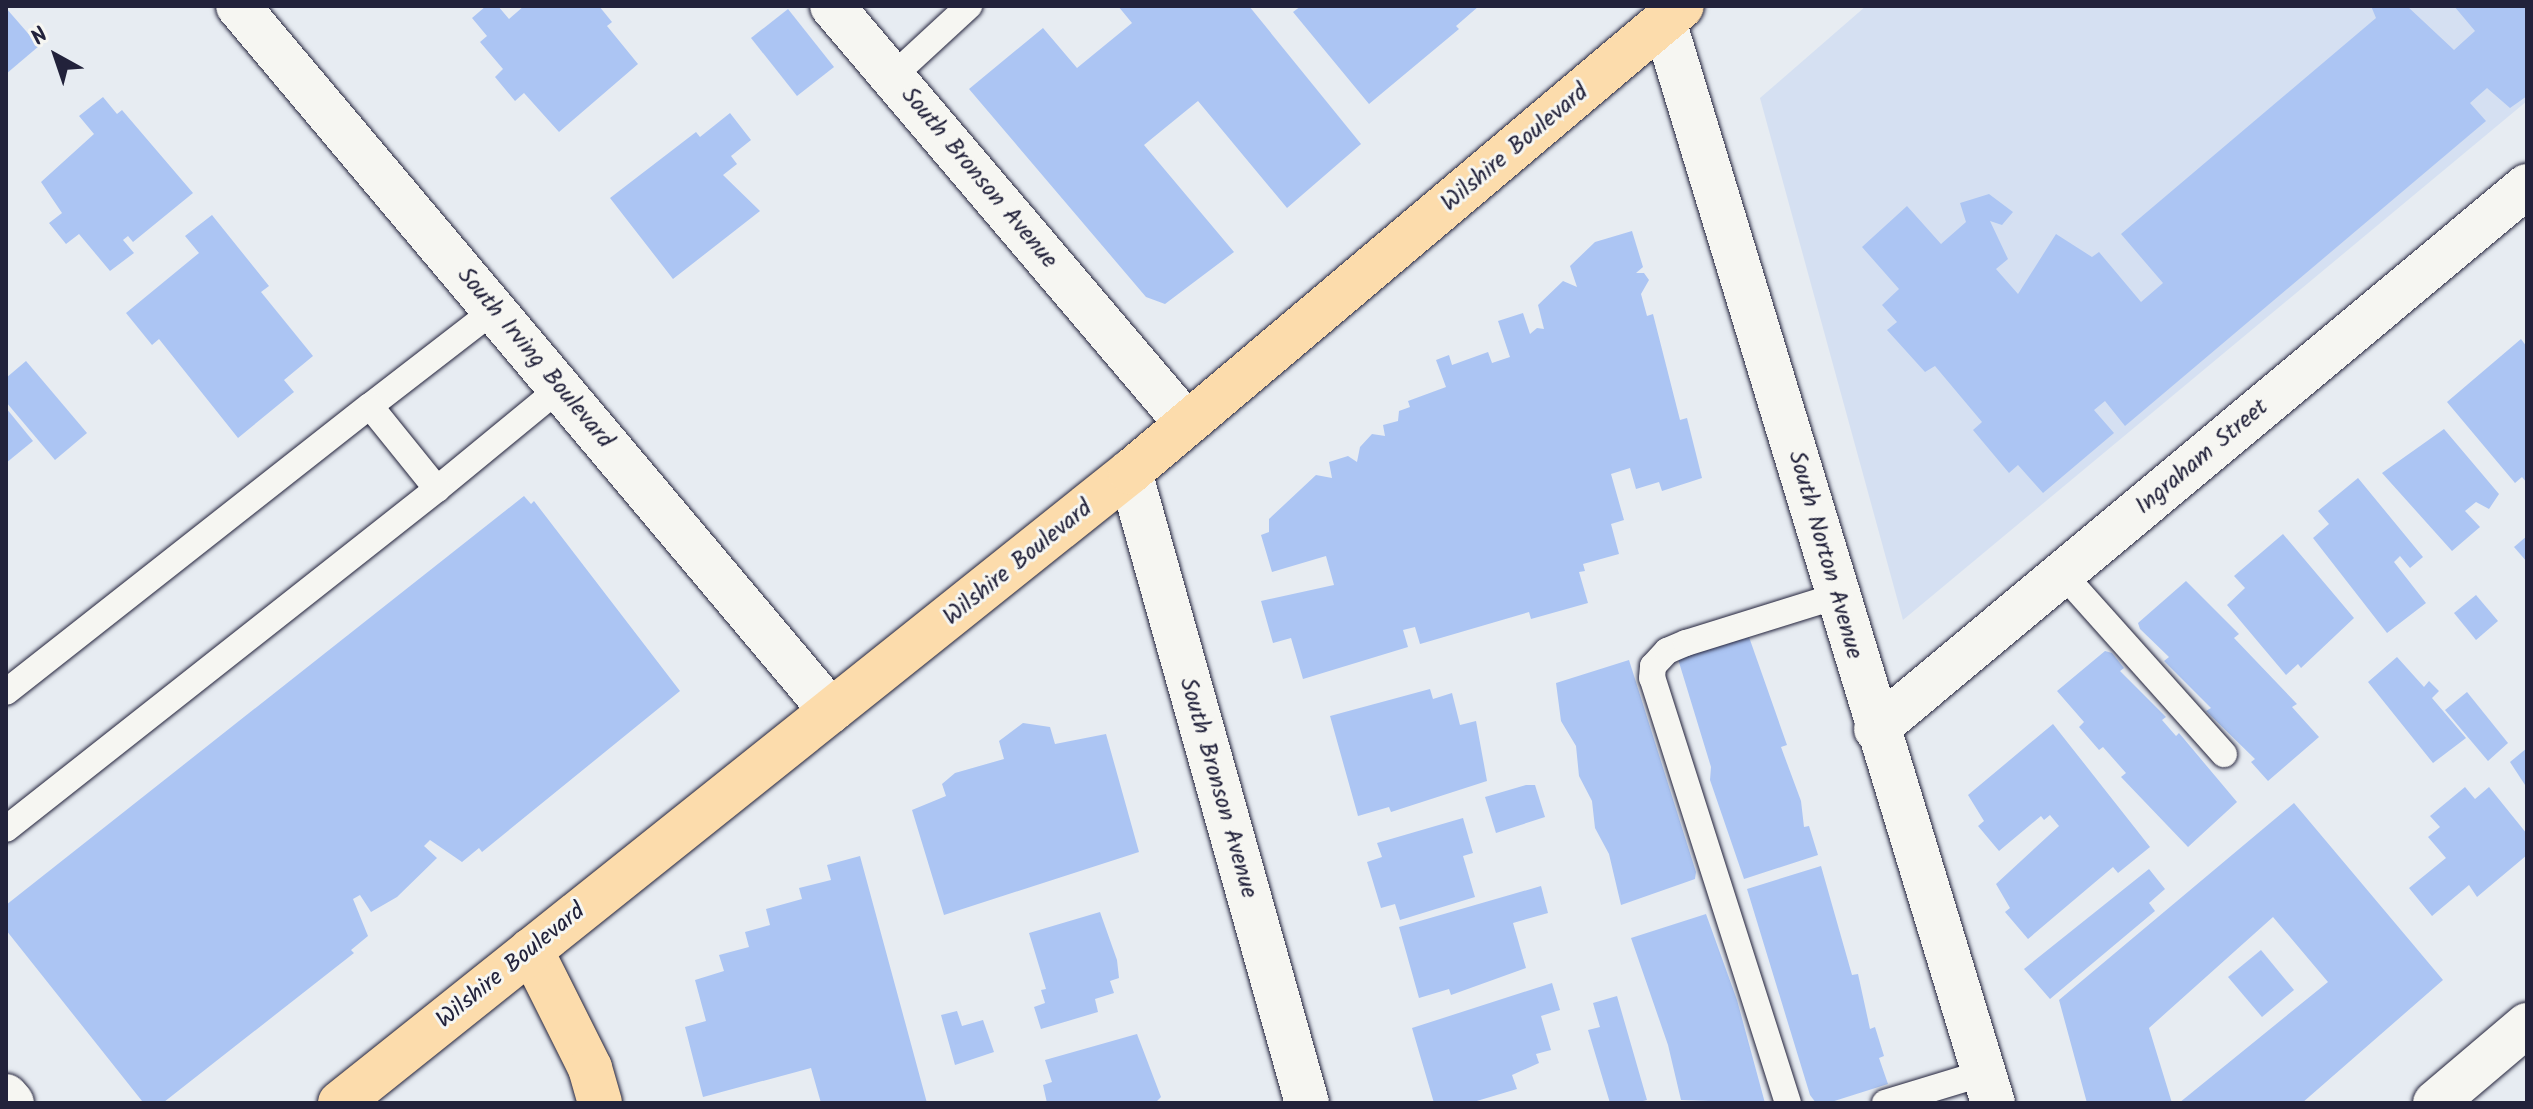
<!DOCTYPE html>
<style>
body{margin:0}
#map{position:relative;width:2533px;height:1109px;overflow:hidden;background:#e7ecf2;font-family:Kalam,sans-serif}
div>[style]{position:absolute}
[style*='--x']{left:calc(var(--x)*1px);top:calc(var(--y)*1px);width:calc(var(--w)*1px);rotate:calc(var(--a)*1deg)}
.built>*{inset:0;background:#d5e0f2}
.building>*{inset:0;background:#acc5f3}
.roads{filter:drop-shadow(0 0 2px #22223b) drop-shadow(0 0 2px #22223b)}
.lane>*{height:26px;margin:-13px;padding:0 13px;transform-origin:13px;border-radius:13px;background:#f6f6f2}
.street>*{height:44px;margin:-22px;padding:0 22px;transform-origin:22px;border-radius:22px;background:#f6f6f2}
.secondary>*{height:44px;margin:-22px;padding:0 22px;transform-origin:22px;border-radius:22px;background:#f6f6f2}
.primary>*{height:44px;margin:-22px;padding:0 22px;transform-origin:22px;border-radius:22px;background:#fcdcac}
span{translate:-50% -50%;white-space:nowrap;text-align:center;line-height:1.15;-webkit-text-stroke:6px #f6f6f2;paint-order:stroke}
.street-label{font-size:24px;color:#22223b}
.frame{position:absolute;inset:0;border:8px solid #22223b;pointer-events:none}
.north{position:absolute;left:16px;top:16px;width:80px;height:80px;-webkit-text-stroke:6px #f6f6f2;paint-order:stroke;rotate:320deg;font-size:22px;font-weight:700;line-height:32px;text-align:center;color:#22223b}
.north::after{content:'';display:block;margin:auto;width:28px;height:36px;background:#22223b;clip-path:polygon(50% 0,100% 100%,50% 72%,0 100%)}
</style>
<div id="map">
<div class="built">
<i style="clip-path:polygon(1866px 6px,2527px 6px,2527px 101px,1903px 620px,1760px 98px)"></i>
</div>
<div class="building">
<i style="clip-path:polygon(486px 6px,498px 6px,509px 19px,524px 6px,599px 6px,612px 22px,607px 26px,638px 64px,559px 132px,524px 93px,515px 101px,495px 77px,503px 69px,480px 42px,487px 36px,472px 18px)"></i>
<i style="clip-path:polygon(1118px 6px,1249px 6px,1361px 144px,1287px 208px,1198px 101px,1144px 145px,1234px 252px,1165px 304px,1146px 297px,969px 89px,1043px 28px,1077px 68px,1132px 23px)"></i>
<i style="clip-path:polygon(1301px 6px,1479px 6px,1456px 26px,1459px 29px,1369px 104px,1293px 12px)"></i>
<i style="clip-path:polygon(2371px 6px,2407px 6px,2454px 50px,2475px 31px,2454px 6px,2527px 6px,2527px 96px,2510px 108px,2487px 88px,2470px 103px,2486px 121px,2125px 426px,2105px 401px,2094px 410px,2114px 433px,2043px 493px,2018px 465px,2009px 473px,1973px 430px,1982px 422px,1935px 366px,1925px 372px,1887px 330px,1897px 322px,1882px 305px,1899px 289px,1862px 247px,1907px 206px,1941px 244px,1966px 222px,1960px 203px,1989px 194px,2013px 212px,2002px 225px,1990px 221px,2008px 259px,1996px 269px,2018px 294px,2056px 234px,2092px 257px,2099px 252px,2141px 302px,2163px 283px,2121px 234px,2376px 18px)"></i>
<i style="clip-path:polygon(6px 8px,39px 46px,6px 74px)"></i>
<i style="clip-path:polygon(788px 9px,834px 67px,797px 96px,751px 38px)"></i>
<i style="clip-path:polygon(103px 97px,117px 114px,122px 110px,193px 193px,133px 242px,128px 236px,123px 240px,134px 253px,110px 271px,79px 234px,66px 244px,49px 223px,62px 213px,41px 182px,94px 134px,79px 116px)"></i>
<i style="clip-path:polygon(730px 113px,751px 140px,731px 156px,737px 164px,723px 175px,760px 211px,673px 279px,610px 198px,696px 132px,700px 137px)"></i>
<i style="clip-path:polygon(212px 215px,269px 286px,261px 292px,313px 356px,284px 380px,294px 392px,238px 438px,159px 339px,152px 345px,126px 313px,199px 253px,185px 236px)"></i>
<i style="clip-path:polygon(1632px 231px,1643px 267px,1636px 273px,1644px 273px,1649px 280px,1641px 294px,1647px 316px,1653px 314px,1680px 420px,1687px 418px,1702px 478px,1662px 491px,1659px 482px,1636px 489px,1630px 468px,1611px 474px,1624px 520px,1611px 524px,1619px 554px,1583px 564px,1585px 571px,1579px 572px,1588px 603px,1531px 619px,1529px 612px,1420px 644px,1415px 627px,1403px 630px,1408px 647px,1303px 679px,1291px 638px,1273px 643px,1261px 601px,1334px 585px,1326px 556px,1272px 572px,1261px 535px,1269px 532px,1269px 519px,1316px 475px,1332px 478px,1329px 462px,1348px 456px,1357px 462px,1360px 447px,1372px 434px,1385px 436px,1383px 425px,1398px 421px,1399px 411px,1410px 407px,1408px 401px,1446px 387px,1436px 360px,1449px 355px,1452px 365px,1488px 352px,1492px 363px,1510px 357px,1498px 321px,1523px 313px,1530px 334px,1537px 328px,1544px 329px,1538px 305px,1563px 281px,1577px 287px,1570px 266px,1595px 242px)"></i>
<i style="clip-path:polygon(2521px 339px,2527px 347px,2527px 483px,2522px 477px,2515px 483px,2447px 402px)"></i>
<i style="clip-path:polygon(26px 361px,87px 433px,55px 460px,6px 402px,6px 378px)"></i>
<i style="clip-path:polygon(6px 408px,33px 441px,6px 463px)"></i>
<i style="clip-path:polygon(2444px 429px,2499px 494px,2489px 509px,2476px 502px,2465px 511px,2480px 527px,2452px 551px,2382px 473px)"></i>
<i style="clip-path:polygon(2358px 478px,2423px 557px,2410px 568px,2400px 556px,2394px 562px,2426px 603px,2387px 633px,2313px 538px,2329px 524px,2318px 511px)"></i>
<i style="clip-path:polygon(524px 496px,531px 504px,534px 501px,680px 691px,482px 852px,479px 848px,462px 862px,430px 840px,424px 846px,437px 858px,397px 897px,371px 912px,360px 895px,353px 899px,368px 936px,351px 950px,354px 953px,164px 1102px,142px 1101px,6px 930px,6px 905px)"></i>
<i style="clip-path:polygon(2283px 534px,2354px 618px,2301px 668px,2298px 664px,2286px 675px,2227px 605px,2245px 588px,2234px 576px)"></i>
<i style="clip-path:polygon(2527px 536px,2527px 562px,2514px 547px)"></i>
<i style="clip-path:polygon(2186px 581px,2239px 634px,2234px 638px,2297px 704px,2292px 707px,2319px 737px,2268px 781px,2251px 762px,2255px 759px,2206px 711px,2211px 708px,2164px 661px,2169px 657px,2140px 629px,2138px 623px)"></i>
<i style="clip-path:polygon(2476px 595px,2498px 621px,2476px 640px,2454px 613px)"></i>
<i style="clip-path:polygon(1749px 637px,1787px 745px,1781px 747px,1801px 801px,1804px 827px,1809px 826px,1818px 855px,1744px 879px,1710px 780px,1711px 767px,1678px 659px)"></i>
<i style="clip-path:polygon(2105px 651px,2112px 653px,2124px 668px,2120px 671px,2166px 717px,2162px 720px,2176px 736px,2179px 733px,2237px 802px,2188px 847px,2121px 777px,2126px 773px,2103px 747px,2099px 750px,2079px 727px,2084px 722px,2057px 691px)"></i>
<i style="clip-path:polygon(2397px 657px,2424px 687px,2429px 681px,2439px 691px,2432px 698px,2466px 738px,2433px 763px,2368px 682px)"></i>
<i style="clip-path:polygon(1629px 660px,1696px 872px,1695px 879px,1621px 905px,1609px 854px,1595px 828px,1592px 801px,1579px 776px,1576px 746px,1561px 721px,1556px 683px)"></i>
<i style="clip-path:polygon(1430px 689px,1433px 699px,1452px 693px,1460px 725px,1476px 721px,1487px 781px,1391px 812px,1389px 807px,1358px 816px,1330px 716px)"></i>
<i style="clip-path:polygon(2467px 692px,2508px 743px,2488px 761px,2445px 710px)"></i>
<i style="clip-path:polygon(1023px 723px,1050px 727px,1055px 744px,1106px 734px,1139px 852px,944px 915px,912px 810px,946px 796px,942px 784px,955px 773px,1004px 759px,999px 741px)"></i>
<i style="clip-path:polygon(2053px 724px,2150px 847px,2118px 873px,2113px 867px,2028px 939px,2005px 912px,2010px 908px,1996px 884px,2059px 826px,2050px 815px,2044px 820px,2041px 816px,1999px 851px,1978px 826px,1984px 821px,1968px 795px)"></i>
<i style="clip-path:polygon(2527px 748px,2527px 788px,2510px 762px)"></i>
<i style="clip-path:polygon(1526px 785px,1535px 785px,1545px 817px,1496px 833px,1485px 797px)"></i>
<i style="clip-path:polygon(2465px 787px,2475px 799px,2489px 787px,2527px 834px,2527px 855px,2477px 897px,2469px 885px,2432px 916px,2409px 888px,2446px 858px,2428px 837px,2440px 827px,2430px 816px)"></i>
<i style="clip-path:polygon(2294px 803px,2443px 980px,2302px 1103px,2179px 1103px,2328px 982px,2273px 917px,2149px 1028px,2172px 1103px,2087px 1103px,2059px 1000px)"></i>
<i style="clip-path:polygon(1463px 818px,1473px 853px,1463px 856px,1475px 897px,1400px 920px,1395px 904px,1381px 908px,1367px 862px,1382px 857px,1377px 843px)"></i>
<i style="clip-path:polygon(860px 856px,927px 1103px,821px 1103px,811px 1068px,703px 1097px,685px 1027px,706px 1021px,695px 980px,724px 971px,719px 955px,749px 947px,745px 932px,770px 925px,766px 909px,802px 899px,799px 888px,831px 880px,827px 865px)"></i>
<i style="clip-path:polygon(1821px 866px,1852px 975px,1858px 974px,1870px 1029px,1875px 1027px,1884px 1056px,1879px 1058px,1888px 1084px,1828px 1103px,1816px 1103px,1810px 1095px,1747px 889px)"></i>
<i style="clip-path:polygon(2149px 869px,2165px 889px,2149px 903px,2155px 911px,2050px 999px,2024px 969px)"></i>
<i style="clip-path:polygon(1541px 886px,1548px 913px,1513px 923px,1526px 968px,1451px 995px,1449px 989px,1419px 998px,1399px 927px)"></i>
<i style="clip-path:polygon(1100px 912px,1117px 960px,1119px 978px,1110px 981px,1114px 993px,1095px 999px,1098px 1012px,1041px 1029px,1034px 1007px,1045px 1003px,1041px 990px,1046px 989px,1029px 933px)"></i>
<i style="clip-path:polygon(1706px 914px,1737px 1000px,1765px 1103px,1681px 1100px,1668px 1045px,1631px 938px)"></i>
<i style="clip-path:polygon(2261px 950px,2294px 990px,2262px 1017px,2228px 977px)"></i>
<i style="clip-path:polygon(1552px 983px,1560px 1010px,1541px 1016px,1551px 1050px,1536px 1054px,1539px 1063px,1512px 1075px,1517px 1089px,1470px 1103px,1434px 1103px,1412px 1028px)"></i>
<i style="clip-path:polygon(1617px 996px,1647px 1100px,1635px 1103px,1610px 1103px,1588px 1030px,1600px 1027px,1593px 1003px)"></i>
<i style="clip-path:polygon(957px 1011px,962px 1026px,983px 1020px,994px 1052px,955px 1065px,941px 1015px)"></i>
<i style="clip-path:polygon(1137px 1034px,1161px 1097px,1155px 1103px,1047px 1103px,1043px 1085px,1052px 1082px,1045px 1060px)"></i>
</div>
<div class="roads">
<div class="lane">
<i style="--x:892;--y:77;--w:105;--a:-42.7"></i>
<i style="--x:370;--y:406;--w:157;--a:-37.7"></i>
<i style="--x:437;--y:489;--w:159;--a:-39.4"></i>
<i style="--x:2062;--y:573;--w:243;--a:48.2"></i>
<i style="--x:6;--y:692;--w:463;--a:-38.2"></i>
<i style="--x:370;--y:406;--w:107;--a:51.1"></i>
<i style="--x:437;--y:489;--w:549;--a:141.73"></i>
<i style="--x:1788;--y:1103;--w:446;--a:-107.7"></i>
<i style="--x:1652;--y:678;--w:12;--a:-85"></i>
<i style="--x:1653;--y:666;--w:21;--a:-47"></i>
<i style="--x:1667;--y:651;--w:21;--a:-23"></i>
<i style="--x:1686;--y:643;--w:158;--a:-17.3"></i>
<i style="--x:1885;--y:1103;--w:103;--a:-16.9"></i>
</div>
<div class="street">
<i style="--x:238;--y:6;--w:921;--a:49.93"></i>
<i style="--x:832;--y:6;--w:548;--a:49.66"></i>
<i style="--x:1130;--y:472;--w:655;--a:74.33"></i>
<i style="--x:1876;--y:729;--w:848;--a:-39.83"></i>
<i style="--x:6;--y:1096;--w:9;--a:49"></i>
<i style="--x:2435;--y:1103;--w:121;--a:-40.3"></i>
</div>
<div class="secondary">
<i style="--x:1664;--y:21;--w:1131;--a:73.09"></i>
</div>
<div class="primary">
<i style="--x:531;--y:950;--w:132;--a:63.4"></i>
<i style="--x:590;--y:1068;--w:36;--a:74"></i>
<i style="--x:340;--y:1103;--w:1011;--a:-38.62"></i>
<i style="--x:1130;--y:472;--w:722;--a:-40.17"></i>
</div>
</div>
<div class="street-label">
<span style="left:1515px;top:148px;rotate:-40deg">Wilshire Boulevard</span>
<span style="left:979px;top:178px;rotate:50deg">South Bronson Avenue</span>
<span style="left:535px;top:358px;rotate:50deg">South Irving Boulevard</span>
<span style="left:2202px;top:457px;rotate:-40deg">Ingraham Street</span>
<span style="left:1825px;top:555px;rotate:74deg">South Norton Avenue</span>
<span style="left:1018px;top:563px;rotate:-39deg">Wilshire Boulevard</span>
<span style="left:1218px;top:788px;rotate:74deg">South Bronson Avenue</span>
<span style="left:511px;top:966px;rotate:-39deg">Wilshire Boulevard</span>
</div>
<div class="frame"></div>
<div class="north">N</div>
</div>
